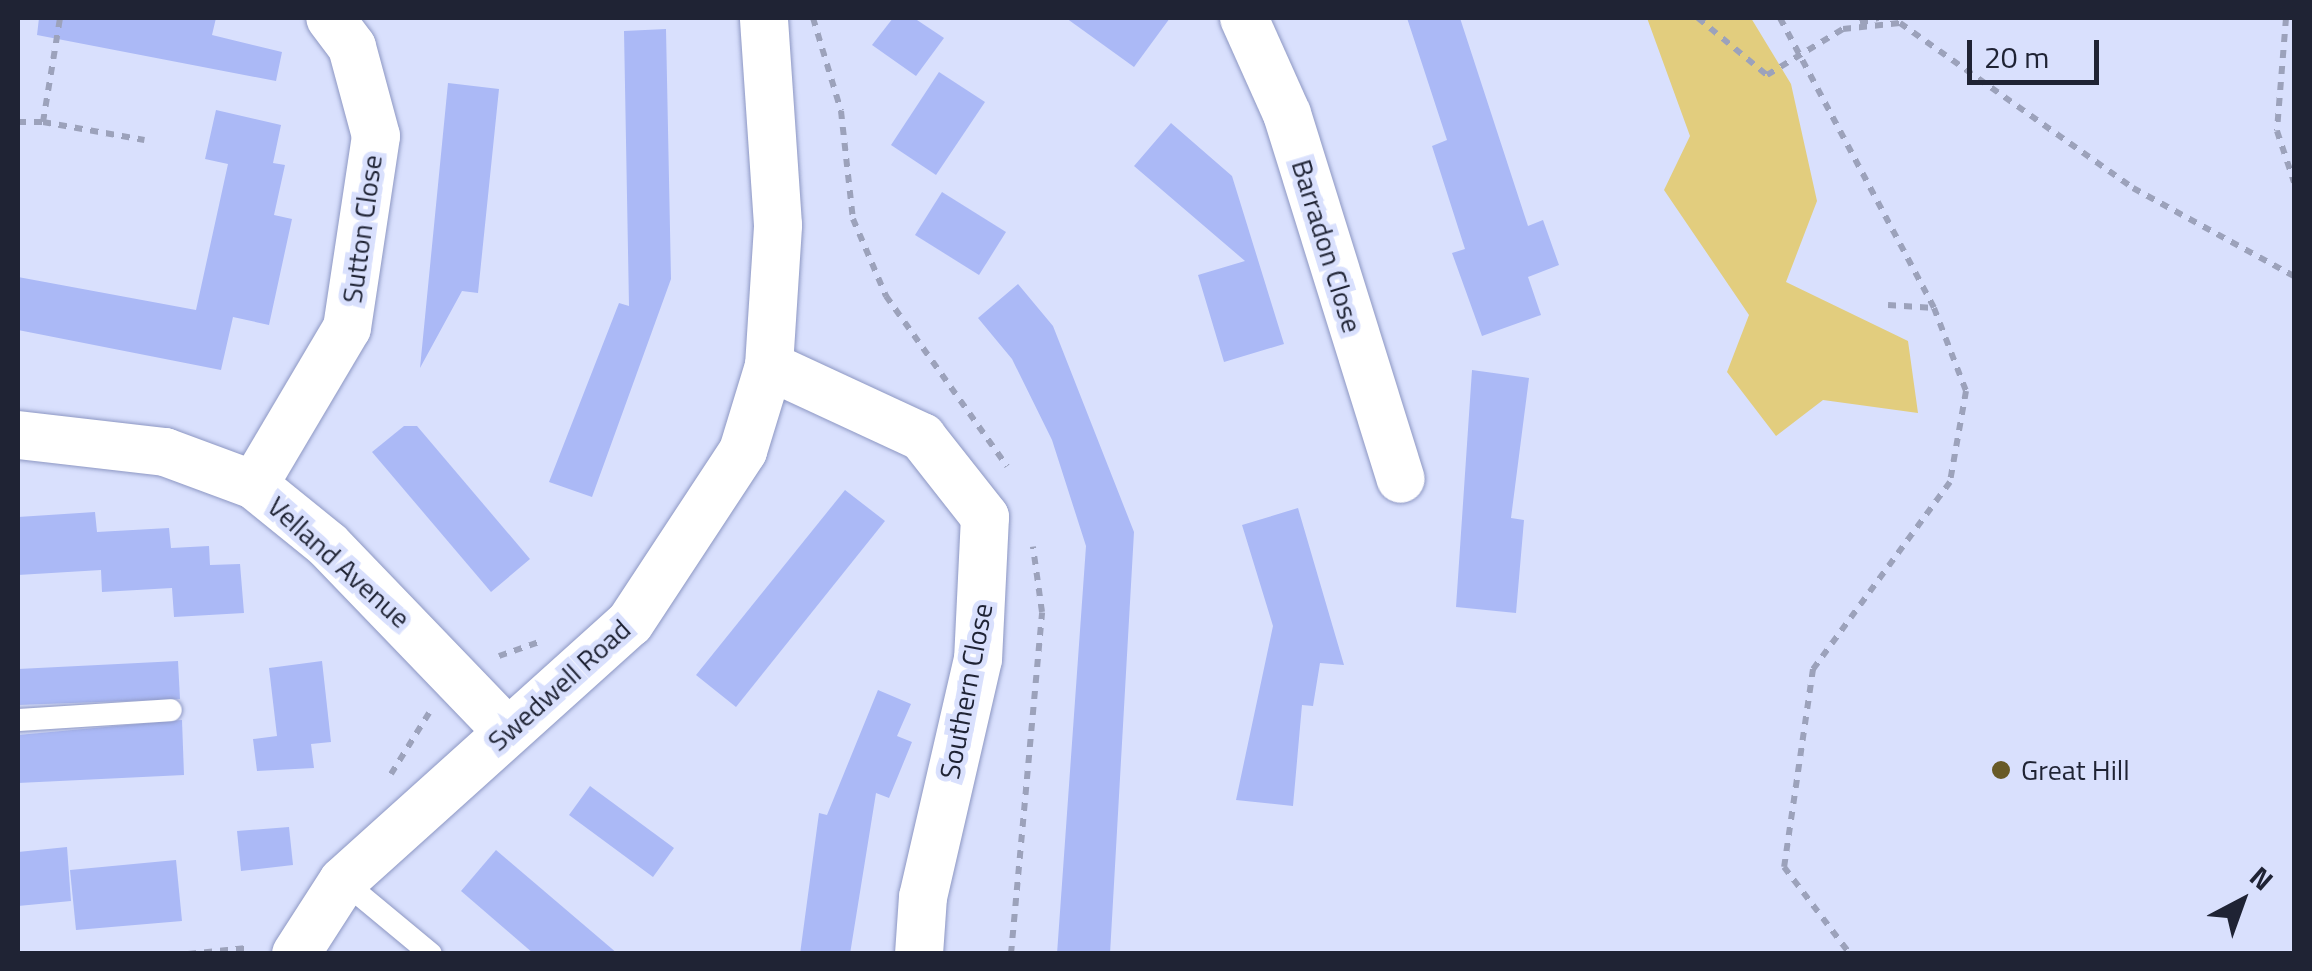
<!DOCTYPE html>
<style>
body{margin:0}
#map{position:relative;width:2312px;height:971px;overflow:hidden;background:#d9e0fd;font-family:"Titillium Web",sans-serif}
div>[style]{position:absolute}
[style*='--x']{left:calc(var(--x)*1px);top:calc(var(--y)*1px);width:calc(var(--w)*1px);rotate:calc(var(--a)*1deg)}
.green>*{inset:0;background:#e2cd7e}
.building>*{inset:0;background:#abb9f6}
.path>*{height:6px;margin-top:-3px;transform-origin:0;background:repeating-linear-gradient(90deg,#9ca2bb 0 8px,transparent 0 16px)}
.roads{filter:drop-shadow(0 0 2px #8d97c3) drop-shadow(0 0 2px #8d97c3)}
.service>*{height:22px;margin:-11px;padding:0 11px;transform-origin:11px;border-radius:11px;background:#fff}
.minor>*{height:48px;margin:-24px;padding:0 24px;transform-origin:24px;border-radius:24px;background:#fff}
.dots>*{width:28px;height:28px;translate:-50% -50%;box-sizing:border-box;border:5px solid #d9e0fd;border-radius:50%}
span{translate:-50% -50%;white-space:nowrap;text-align:center;line-height:1.15;-webkit-text-stroke:10px #d9e0fd;paint-order:stroke}
.street-label{font-size:28px;color:#1f2334}
.poi-label{font-size:28px;color:#1f2334}
.left{translate:0 -50%;text-align:left}
.frame{position:absolute;inset:0;border:20px solid #1f2334;pointer-events:none}
.north{position:absolute;left:2192px;top:851px;width:100px;height:100px;-webkit-text-stroke:8px #d9e0fd;paint-order:stroke;rotate:41deg;font-size:28px;font-weight:700;line-height:40px;text-align:center;color:#1f2334}
.north::after{content:'';display:block;margin:auto;width:35px;height:45px;background:#1f2334;clip-path:polygon(50% 0,100% 100%,50% 72%,0 100%)}
.scale{position:absolute;left:1967px;top:40px;width:132px;height:45px;box-sizing:border-box;border:5px solid #1f2334;border-top:0;padding-left:12px;font-size:30px;line-height:35px;white-space:nowrap;color:#1f2334;-webkit-text-stroke:8px #d9e0fd;paint-order:stroke}
</style>
<div id="map">
<div class="green">
<i style="clip-path:polygon(1647px 18px,1751px 18px,1791px 84px,1817px 201px,1786px 282px,1908px 341px,1918px 413px,1823px 400px,1776px 436px,1727px 372px,1749px 315px,1664px 190px,1690px 136px)"></i>
</div>
<div class="building">
<i style="clip-path:polygon(39px 18px,216px 18px,212px 35px,282px 52px,276px 81px,37px 35px)"></i>
<i style="clip-path:polygon(893px 18px,914px 18px,944px 38px,916px 76px,872px 45px)"></i>
<i style="clip-path:polygon(1066px 18px,1170px 18px,1134px 67px)"></i>
<i style="clip-path:polygon(1407px 18px,1460px 18px,1528px 226px,1543px 220px,1559px 265px,1528px 277px,1541px 315px,1482px 336px,1452px 253px,1465px 249px,1432px 146px,1447px 140px)"></i>
<i style="clip-path:polygon(666px 29px,671px 279px,592px 497px,549px 482px,619px 303px,629px 306px,624px 31px)"></i>
<i style="clip-path:polygon(939px 72px,985px 102px,936px 175px,891px 145px)"></i>
<i style="clip-path:polygon(448px 83px,499px 89px,478px 293px,462px 291px,420px 368px)"></i>
<i style="clip-path:polygon(216px 110px,281px 125px,273px 163px,285px 165px,274px 215px,292px 219px,269px 325px,233px 317px,221px 370px,18px 330px,18px 277px,196px 310px,228px 164px,205px 159px)"></i>
<i style="clip-path:polygon(1171px 123px,1232px 176px,1284px 344px,1224px 362px,1198px 275px,1245px 261px,1134px 166px)"></i>
<i style="clip-path:polygon(942px 192px,1006px 232px,979px 275px,915px 235px)"></i>
<i style="clip-path:polygon(1018px 284px,1053px 326px,1134px 532px,1110px 954px,1057px 954px,1086px 546px,1052px 440px,1012px 359px,978px 318px)"></i>
<i style="clip-path:polygon(1472px 370px,1529px 378px,1511px 518px,1524px 520px,1516px 613px,1456px 607px)"></i>
<i style="clip-path:polygon(404px 426px,417px 426px,530px 559px,491px 592px,372px 452px)"></i>
<i style="clip-path:polygon(845px 490px,885px 521px,736px 707px,696px 675px)"></i>
<i style="clip-path:polygon(1298px 508px,1344px 665px,1320px 663px,1313px 706px,1302px 705px,1293px 806px,1236px 800px,1273px 626px,1242px 525px)"></i>
<i style="clip-path:polygon(95px 512px,97px 532px,169px 528px,171px 548px,209px 546px,210px 565px,240px 564px,244px 613px,174px 617px,172px 588px,102px 592px,101px 570px,18px 575px,18px 517px)"></i>
<i style="clip-path:polygon(178px 661px,180px 699px,18px 705px,18px 669px)"></i>
<i style="clip-path:polygon(322px 661px,331px 742px,311px 744px,314px 768px,257px 771px,253px 739px,277px 736px,269px 668px)"></i>
<i style="clip-path:polygon(878px 690px,911px 704px,897px 736px,912px 742px,889px 798px,876px 793px,850px 954px,800px 954px,819px 813px,827px 815px)"></i>
<i style="clip-path:polygon(182px 720px,184px 775px,18px 783px,18px 735px)"></i>
<i style="clip-path:polygon(590px 786px,674px 848px,653px 877px,569px 815px)"></i>
<i style="clip-path:polygon(289px 827px,293px 865px,241px 871px,237px 831px)"></i>
<i style="clip-path:polygon(67px 847px,71px 901px,18px 906px,18px 852px)"></i>
<i style="clip-path:polygon(496px 850px,618px 954px,534px 954px,461px 891px)"></i>
<i style="clip-path:polygon(176px 860px,182px 921px,76px 930px,70px 870px)"></i>
</div>
<div class="path">
<i style="--x:813;--y:18;--w:97;--a:73.2"></i>
<i style="--x:841;--y:111;--w:109;--a:83.7"></i>
<i style="--x:853;--y:219;--w:84;--a:66.8"></i>
<i style="--x:886;--y:296;--w:209;--a:54.6"></i>
<i style="--x:1698;--y:18;--w:89;--a:39.6"></i>
<i style="--x:1767;--y:75;--w:89;--a:-31.2"></i>
<i style="--x:1780;--y:18;--w:328;--a:62"></i>
<i style="--x:1934;--y:308;--w:89;--a:68.9"></i>
<i style="--x:1966;--y:391;--w:92;--a:100"></i>
<i style="--x:1950;--y:482;--w:232;--a:126.2"></i>
<i style="--x:1813;--y:669;--w:200;--a:98.3"></i>
<i style="--x:1784;--y:867;--w:109;--a:52.8"></i>
<i style="--x:2286;--y:18;--w:113;--a:94.6"></i>
<i style="--x:2277;--y:131;--w:54;--a:71.6"></i>
<i style="--x:1860;--y:23;--w:19;--a:-16"></i>
<i style="--x:1843;--y:29;--w:57;--a:-6"></i>
<i style="--x:1900;--y:23;--w:286;--a:35.3"></i>
<i style="--x:2133;--y:188;--w:183;--a:28.7"></i>
<i style="--x:18;--y:122;--w:25;--a:0"></i>
<i style="--x:43;--y:122;--w:105;--a:-80.7"></i>
<i style="--x:43;--y:122;--w:103;--a:10.1"></i>
<i style="--x:1888;--y:305;--w:46;--a:3.7"></i>
<i style="--x:499;--y:656;--w:42;--a:-19.3"></i>
<i style="--x:391;--y:774;--w:72;--a:-58.1"></i>
<i style="--x:188;--y:954;--w:59;--a:-5.8"></i>
<i style="--x:1011;--y:954;--w:343;--a:-84.8"></i>
<i style="--x:1042;--y:612;--w:66;--a:-97.9"></i>
</div>
<div class="roads">
<div class="service">
<i style="--x:18;--y:720;--w:153;--a:-3.7"></i>
<i style="--x:343;--y:881;--w:114;--a:39.7"></i>
</div>
<div class="minor">
<i style="--x:1244;--y:18;--w:105;--a:65.9"></i>
<i style="--x:1287;--y:114;--w:382;--a:72.7"></i>
<i style="--x:769;--y:366;--w:169;--a:24.9"></i>
<i style="--x:922;--y:437;--w:102;--a:51.8"></i>
<i style="--x:985;--y:517;--w:142;--a:92.8"></i>
<i style="--x:978;--y:659;--w:244;--a:103"></i>
<i style="--x:923;--y:897;--w:57;--a:94"></i>
<i style="--x:18;--y:435;--w:148;--a:6.6"></i>
<i style="--x:165;--y:452;--w:95;--a:20.3"></i>
<i style="--x:254;--y:485;--w:95;--a:39"></i>
<i style="--x:328;--y:545;--w:258;--a:46.1"></i>
<i style="--x:254;--y:485;--w:182;--a:-59.4"></i>
<i style="--x:347;--y:328;--w:194;--a:-81.4"></i>
<i style="--x:376;--y:136;--w:92;--a:-105.1"></i>
<i style="--x:352;--y:47;--w:36;--a:-127"></i>
<i style="--x:296;--y:954;--w:87;--a:-57.2"></i>
<i style="--x:343;--y:881;--w:386;--a:-42"></i>
<i style="--x:630;--y:623;--w:206;--a:-56.7"></i>
<i style="--x:743;--y:451;--w:89;--a:-73"></i>
<i style="--x:769;--y:366;--w:141;--a:-86.3"></i>
<i style="--x:778;--y:225;--w:207;--a:-93.9"></i>
</div>
</div>
<div class="dots">
<i style="left:2001px;top:770px;background:#685a27"></i>
</div>
<div class="street-label">
<span style="left:362px;top:229px;rotate:-82deg">Sutton Close</span>
<span style="left:1327px;top:246px;rotate:73deg">Barradon Close</span>
<span style="left:339px;top:562px;rotate:42deg">Velland Avenue</span>
<span style="left:559px;top:685px;rotate:-42deg">Swedwell Road</span>
<span style="left:966px;top:691px;rotate:-79deg">Southern Close</span>
</div>
<div class="poi-label">
<span class="left" style="left:2021px;top:770px">Great Hill</span>
</div>
<div class="frame"></div>
<div class="north">N</div>
<div class="scale">20 m</div>
</div>
